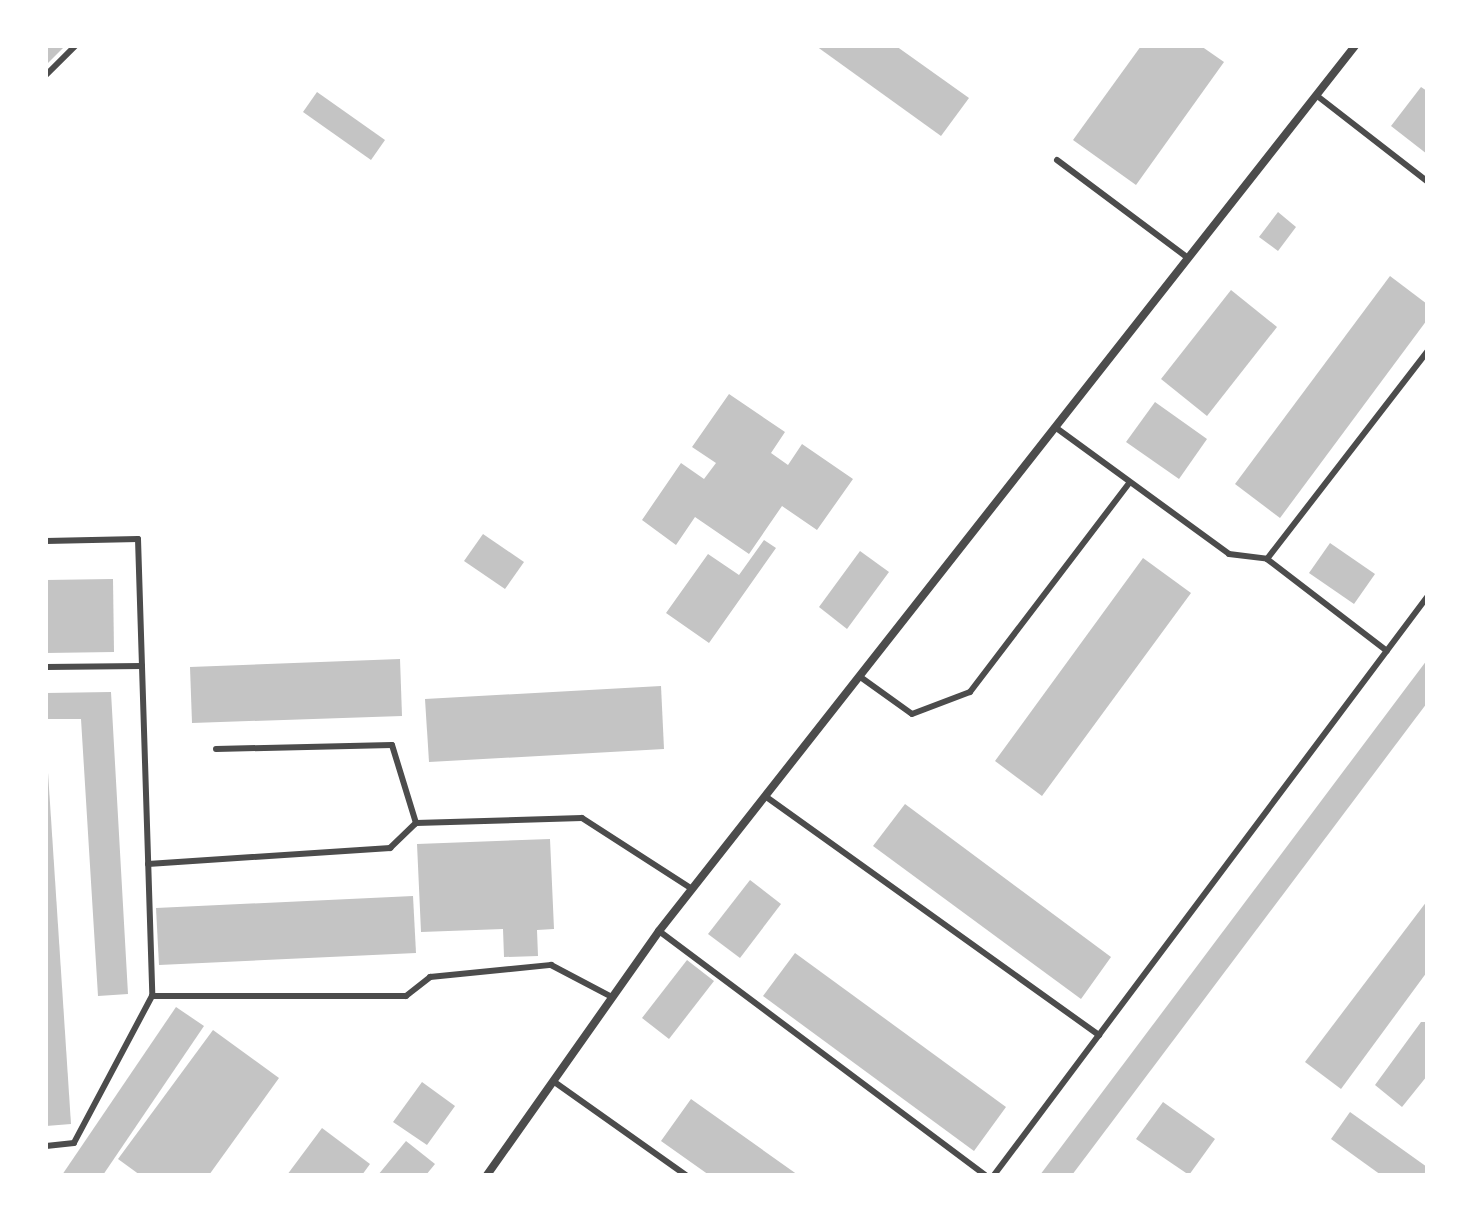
<!DOCTYPE html>
<style>
body{margin:0}
#map{position:relative;width:1473px;height:1221px;overflow:hidden;background:#fff;font-family:Manrope,sans-serif}
div>[style]{position:absolute}
[style*='--x']{left:calc(var(--x)*1px);top:calc(var(--y)*1px);width:calc(var(--w)*1px);rotate:calc(var(--a)*1deg)}
.building>*{inset:0;background:#c4c4c4}
.service>*{height:6px;margin:-3px;padding:0 3px;transform-origin:3px;border-radius:3px;background:#4c4c4c}
.minor>*{height:8px;margin:-4px;padding:0 4px;transform-origin:4px;border-radius:4px;background:#4c4c4c}
span{translate:-50% -50%;white-space:nowrap;text-align:center;line-height:1.15;-webkit-text-stroke:6px #fff;paint-order:stroke}
.frame{position:absolute;inset:0;border:48px solid #fff;pointer-events:none}
</style>
<div id="map">
<div class="building">
<i style="clip-path:polygon(46px 46px,65px 46px,46px 65px)"></i>
<i style="clip-path:polygon(816px 46px,896px 46px,969px 98px,941px 136px)"></i>
<i style="clip-path:polygon(1141px 46px,1201px 46px,1224px 62px,1136px 185px,1073px 140px)"></i>
<i style="clip-path:polygon(1421px 87px,1427px 91px,1427px 154px,1391px 126px)"></i>
<i style="clip-path:polygon(317px 92px,385px 140px,371px 160px,303px 112px)"></i>
<i style="clip-path:polygon(1278px 212px,1296px 227px,1278px 251px,1259px 237px)"></i>
<i style="clip-path:polygon(1390px 276px,1427px 304px,1427px 320px,1280px 518px,1235px 484px)"></i>
<i style="clip-path:polygon(1231px 290px,1277px 327px,1207px 416px,1161px 379px)"></i>
<i style="clip-path:polygon(729px 394px,785px 432px,771px 453px,788px 465px,802px 444px,853px 479px,817px 530px,782px 506px,749px 554px,695px 517px,676px 545px,642px 520px,681px 463px,704px 479px,716px 463px,692px 447px)"></i>
<i style="clip-path:polygon(1155px 402px,1207px 439px,1179px 479px,1126px 442px)"></i>
<i style="clip-path:polygon(483px 534px,524px 562px,505px 589px,464px 561px)"></i>
<i style="clip-path:polygon(764px 540px,776px 548px,709px 643px,666px 613px,708px 554px,739px 575px)"></i>
<i style="clip-path:polygon(1330px 543px,1375px 574px,1354px 604px,1309px 573px)"></i>
<i style="clip-path:polygon(860px 551px,889px 572px,847px 629px,819px 607px)"></i>
<i style="clip-path:polygon(1143px 558px,1191px 593px,1042px 796px,995px 761px)"></i>
<i style="clip-path:polygon(113px 579px,114px 652px,46px 653px,46px 580px)"></i>
<i style="clip-path:polygon(400px 659px,402px 716px,192px 723px,190px 667px)"></i>
<i style="clip-path:polygon(1427px 660px,1427px 703px,1072px 1175px,1040px 1175px)"></i>
<i style="clip-path:polygon(661px 686px,664px 749px,429px 762px,425px 699px)"></i>
<i style="clip-path:polygon(111px 692px,128px 994px,98px 996px,81px 719px,46px 719px,46px 693px)"></i>
<i style="clip-path:polygon(46px 742px,71px 1124px,46px 1126px)"></i>
<i style="clip-path:polygon(905px 804px,1111px 957px,1081px 999px,873px 846px)"></i>
<i style="clip-path:polygon(550px 839px,554px 929px,537px 930px,538px 956px,504px 957px,503px 929px,421px 932px,417px 844px)"></i>
<i style="clip-path:polygon(750px 880px,781px 904px,740px 958px,708px 934px)"></i>
<i style="clip-path:polygon(413px 896px,416px 953px,159px 965px,156px 908px)"></i>
<i style="clip-path:polygon(1427px 901px,1427px 972px,1341px 1089px,1305px 1062px)"></i>
<i style="clip-path:polygon(795px 953px,1006px 1107px,974px 1151px,763px 996px)"></i>
<i style="clip-path:polygon(687px 960px,714px 981px,669px 1039px,642px 1018px)"></i>
<i style="clip-path:polygon(176px 1007px,204px 1026px,103px 1175px,62px 1175px)"></i>
<i style="clip-path:polygon(1421px 1022px,1427px 1022px,1427px 1076px,1402px 1107px,1375px 1085px)"></i>
<i style="clip-path:polygon(213px 1030px,279px 1078px,209px 1175px,140px 1175px,118px 1159px)"></i>
<i style="clip-path:polygon(422px 1082px,455px 1106px,427px 1145px,393px 1122px)"></i>
<i style="clip-path:polygon(691px 1099px,798px 1175px,709px 1175px,661px 1141px)"></i>
<i style="clip-path:polygon(1163px 1102px,1215px 1139px,1189px 1175px,1136px 1139px)"></i>
<i style="clip-path:polygon(1350px 1112px,1427px 1167px,1424px 1175px,1381px 1175px,1331px 1139px)"></i>
<i style="clip-path:polygon(322px 1128px,370px 1164px,362px 1175px,287px 1175px)"></i>
<i style="clip-path:polygon(406px 1141px,435px 1164px,426px 1175px,378px 1175px)"></i>
</div>
<div class="service">
<i style="--x:46;--y:75;--w:41;--a:-45"></i>
<i style="--x:1316;--y:95;--w:140;--a:37.8"></i>
<i style="--x:1057;--y:160;--w:164;--a:36.8"></i>
<i style="--x:1055;--y:427;--w:215;--a:36.1"></i>
<i style="--x:1229;--y:554;--w:38;--a:7"></i>
<i style="--x:1267;--y:559;--w:151;--a:37.5"></i>
<i style="--x:46;--y:541;--w:92;--a:-1.2"></i>
<i style="--x:138;--y:539;--w:457;--a:88.2"></i>
<i style="--x:152;--y:996;--w:166;--a:118"></i>
<i style="--x:74;--y:1143;--w:28;--a:174"></i>
<i style="--x:1267;--y:559;--w:262;--a:-52.3"></i>
<i style="--x:46;--y:667;--w:96;--a:-0.6"></i>
<i style="--x:859;--y:676;--w:65;--a:35.6"></i>
<i style="--x:912;--y:714;--w:62;--a:-20.8"></i>
<i style="--x:970;--y:692;--w:263;--a:-52.7"></i>
<i style="--x:216;--y:749;--w:176;--a:-1.3"></i>
<i style="--x:392;--y:745;--w:82;--a:72.9"></i>
<i style="--x:765;--y:796;--w:411;--a:35.6"></i>
<i style="--x:148;--y:864;--w:243;--a:-3.8"></i>
<i style="--x:390;--y:848;--w:36;--a:-44"></i>
<i style="--x:416;--y:823;--w:166;--a:-1.7"></i>
<i style="--x:582;--y:818;--w:131;--a:32.8"></i>
<i style="--x:659;--y:931;--w:407;--a:36.8"></i>
<i style="--x:152;--y:996;--w:254;--a:0"></i>
<i style="--x:406;--y:996;--w:31;--a:-38"></i>
<i style="--x:430;--y:977;--w:122;--a:-5.7"></i>
<i style="--x:551;--y:965;--w:69;--a:27.7"></i>
<i style="--x:553;--y:1081;--w:163;--a:35.3"></i>
<i style="--x:994;--y:1175;--w:722;--a:-53.16"></i>
</div>
<div class="minor">
<i style="--x:487;--y:1175;--w:299;--a:-54.8"></i>
<i style="--x:659;--y:931;--w:1126;--a:-51.82"></i>
</div>
<div class="frame"></div>
</div>
